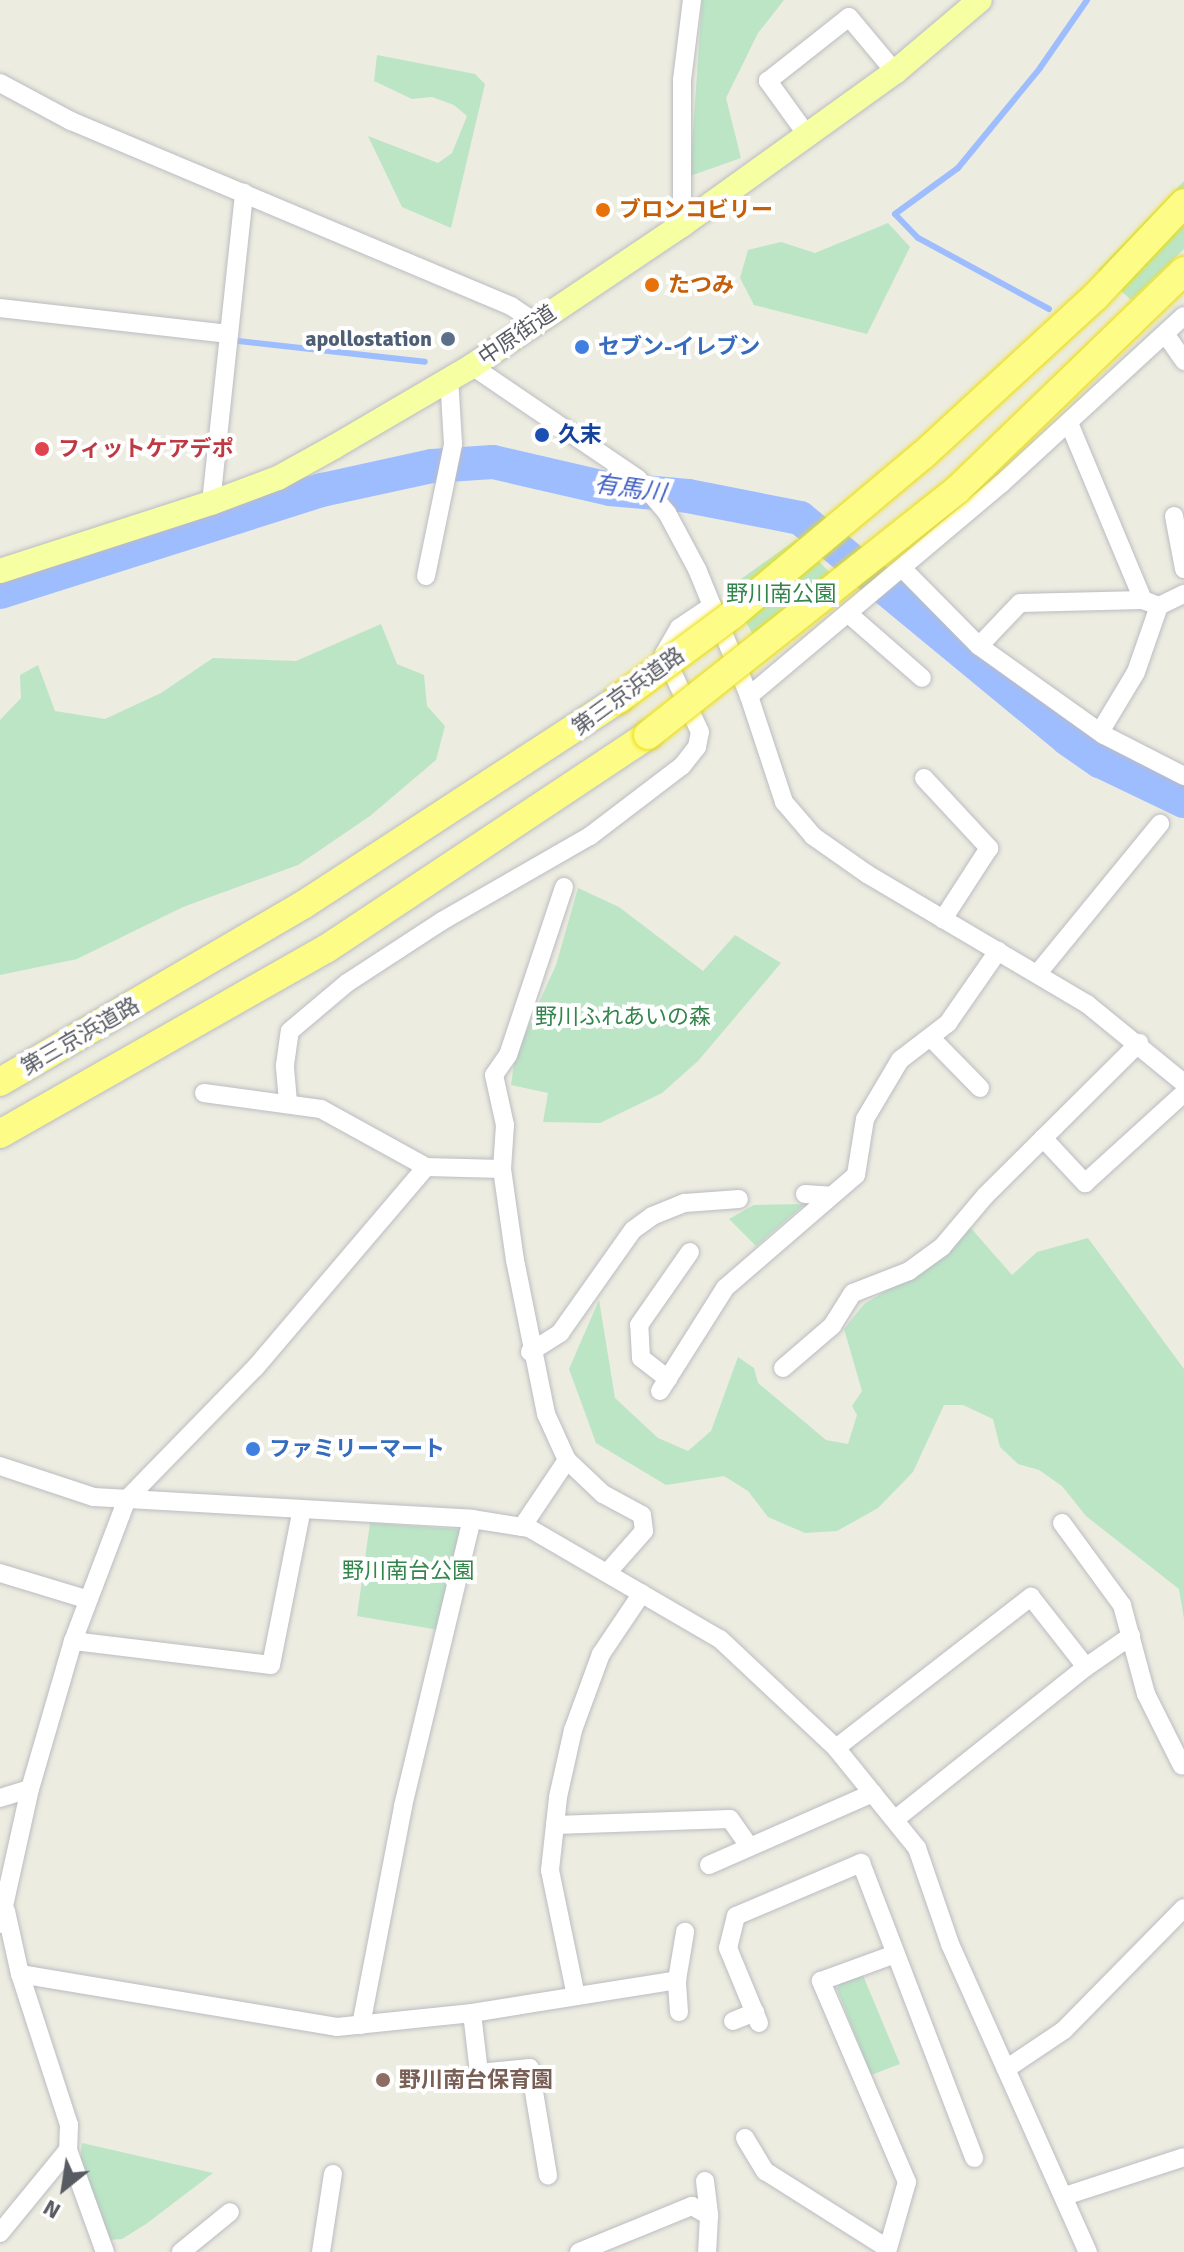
<!DOCTYPE html>
<meta charset="utf-8">
<style>
body{margin:0}
#map{position:relative;width:1184px;height:2252px;overflow:hidden;background:#ecece0;font-family:Signika,"Noto Sans JP",sans-serif}
div>[style]{position:absolute}
[style*='--x']{left:calc(var(--x)*1px);top:calc(var(--y)*1px);width:calc(var(--w)*1px);rotate:calc(var(--a)*1deg)}
.green>*{inset:0;background:#bce5c6}
.stream>*{height:6px;margin:-3px;padding:0 3px;transform-origin:3px;border-radius:3px;background:#9ebdff}
.river>*{height:34px;margin:-17px;padding:0 17px;transform-origin:17px;border-radius:17px;background:#9ebdff}
.roads{filter:drop-shadow(0 0 2px #bbbcc2) drop-shadow(0 0 2px #bbbcc2)}
.minor>*{height:18px;margin:-9px;padding:0 9px;transform-origin:9px;border-radius:9px;background:#fff}
.major>*{height:24px;margin:-12px;padding:0 12px;transform-origin:12px;border-radius:12px;background:#f7ffa3}
.highway>*{height:28px;margin:-14px;padding:0 14px;transform-origin:14px;border-radius:14px;background:#fdfc87}
.bridges{filter:drop-shadow(0 0 2px #eddd00) drop-shadow(0 0 2px #eddd00)}
.highway-bridge>*{height:28px;margin:-14px;padding:0 14px;transform-origin:14px;border-radius:14px;background:#fdfc87}
.dots>*{width:22px;height:22px;translate:-50% -50%;box-sizing:border-box;border:4px solid #fff;border-radius:50%}
span{translate:-50% -50%;white-space:nowrap;text-align:center;line-height:1.15;-webkit-text-stroke:8px #fff;paint-order:stroke}
.food-label{font-size:22px;color:#c56008;font-weight:700}
.left{translate:0 -50%;text-align:left}
.street-label{font-size:22px;color:#595b62}
.service-label{font-size:22px;color:#4e5e75;font-weight:700}
.right{translate:-100% -50%;text-align:right}
.shop-label{font-size:22px;color:#366cbe;font-weight:700}
.transit-label{font-size:22px;color:#164399;font-weight:700}
.health-label{font-size:22px;color:#be3a42;font-weight:700}
.park-label{font-size:22px;color:#34854c}
.education-label{font-size:22px;color:#785e54;font-weight:700}
.water-label{font-size:24px;color:#4060c2;font-style:italic}
.north{position:absolute;left:24px;top:2148px;width:80px;height:80px;-webkit-text-stroke:6px #fff;paint-order:stroke;rotate:210deg;font-size:22px;font-weight:700;line-height:32px;text-align:center;color:#595b62}
.north::after{content:'';display:block;margin:auto;width:28px;height:36px;background:#595b62;clip-path:polygon(50% 0,100% 100%,50% 72%,0 100%)}
</style>
<div id="map">
<div class="green">
<i style="clip-path:polygon(702px 0,784px 0,758px 33px,726px 98px,741px 158px,690px 176px)"></i>
<i style="clip-path:polygon(377px 55px,475px 74px,485px 84px,451px 228px,402px 207px,368px 136px,438px 163px,452px 153px,467px 116px,454px 105px,432px 97px,412px 99px,374px 81px)"></i>
<i style="clip-path:polygon(1184px 181px,1184px 249px,1131px 300px,1098px 270px)"></i>
<i style="clip-path:polygon(888px 223px,910px 247px,867px 334px,754px 305px,740px 278px,748px 250px,781px 242px,815px 253px)"></i>
<i style="clip-path:polygon(797px 539px,845px 588px,764px 654px,727px 589px)"></i>
<i style="clip-path:polygon(381px 624px,397px 664px,424px 675px,427px 706px,445px 726px,436px 760px,370px 816px,298px 865px,183px 907px,77px 959px,0 975px,0 720px,21px 698px,20px 675px,38px 665px,55px 711px,105px 719px,161px 693px,213px 658px,296px 661px)"></i>
<i style="clip-path:polygon(578px 888px,619px 907px,703px 971px,735px 935px,781px 963px,698px 1061px,662px 1093px,600px 1123px,543px 1122px,548px 1093px,511px 1085px,515px 1056px,556px 965px)"></i>
<i style="clip-path:polygon(805px 1204px,756px 1246px,729px 1219px,754px 1205px)"></i>
<i style="clip-path:polygon(970px 1227px,1012px 1275px,1037px 1252px,1088px 1238px,1184px 1369px,1184px 1619px,1179px 1589px,1086px 1516px,1062px 1486px,1039px 1470px,1018px 1464px,1000px 1447px,993px 1419px,963px 1405px,944px 1405px,913px 1472px,878px 1508px,837px 1531px,805px 1533px,768px 1517px,748px 1491px,724px 1476px,666px 1485px,596px 1443px,569px 1369px,599px 1300px,615px 1398px,658px 1438px,688px 1451px,711px 1431px,738px 1357px,754px 1368px,758px 1383px,826px 1440px,848px 1444px,857px 1415px,852px 1406px,862px 1391px,844px 1329px,864px 1304px,930px 1265px)"></i>
<i style="clip-path:polygon(370px 1523px,457px 1529px,462px 1534px,439px 1630px,357px 1616px)"></i>
<i style="clip-path:polygon(862px 1973px,900px 2064px,871px 2075px,837px 1989px,841px 1980px)"></i>
<i style="clip-path:polygon(82px 2143px,213px 2173px,146px 2224px,122px 2239px,109px 2240px,80px 2160px)"></i>
</div>
<div class="stream">
<i style="--x:1049;--y:309;--w:149;--a:-151.5"></i>
<i style="--x:918;--y:238;--w:33;--a:-134"></i>
<i style="--x:895;--y:214;--w:78;--a:-36.1"></i>
<i style="--x:958;--y:168;--w:129;--a:-50.6"></i>
<i style="--x:1040;--y:68;--w:83;--a:-55.3"></i>
<i style="--x:230;--y:340;--w:196;--a:6.4"></i>
</div>
<div class="river">
<i style="--x:0;--y:592;--w:338;--a:-17.6"></i>
<i style="--x:322;--y:490;--w:113;--a:-12.3"></i>
<i style="--x:432;--y:466;--w:61;--a:-3.8"></i>
<i style="--x:493;--y:462;--w:120;--a:13"></i>
<i style="--x:610;--y:489;--w:78;--a:5.1"></i>
<i style="--x:688;--y:496;--w:114;--a:11.1"></i>
<i style="--x:800;--y:518;--w:347;--a:39.5"></i>
<i style="--x:1068;--y:739;--w:39;--a:35"></i>
<i style="--x:1100;--y:761;--w:93;--a:25.5"></i>
</div>
<div class="roads">
<div class="minor">
<i style="--x:0;--y:83;--w:81;--a:28.2"></i>
<i style="--x:71;--y:121;--w:477;--a:22.8"></i>
<i style="--x:511;--y:306;--w:29;--a:34"></i>
<i style="--x:807;--y:135;--w:67;--a:-125.8"></i>
<i style="--x:768;--y:81;--w:103;--a:-38.3"></i>
<i style="--x:849;--y:17;--w:72;--a:50.1"></i>
<i style="--x:682;--y:225;--w:145;--a:-90"></i>
<i style="--x:682;--y:80;--w:81;--a:-82.9"></i>
<i style="--x:0;--y:308;--w:230;--a:6.5"></i>
<i style="--x:1166;--y:335;--w:32;--a:55"></i>
<i style="--x:472;--y:366;--w:201;--a:34.2"></i>
<i style="--x:638;--y:479;--w:45;--a:49.5"></i>
<i style="--x:667;--y:513;--w:64;--a:61.8"></i>
<i style="--x:697;--y:569;--w:137;--a:67.7"></i>
<i style="--x:749;--y:696;--w:112;--a:71.7"></i>
<i style="--x:784;--y:802;--w:45;--a:49.5"></i>
<i style="--x:813;--y:836;--w:66;--a:35.1"></i>
<i style="--x:867;--y:874;--w:256;--a:30.6"></i>
<i style="--x:1087;--y:1004;--w:125;--a:39.2"></i>
<i style="--x:1069;--y:423;--w:192;--a:67.3"></i>
<i style="--x:211;--y:503;--w:312;--a:-83.9"></i>
<i style="--x:1174;--y:516;--w:54;--a:79.3"></i>
<i style="--x:903;--y:569;--w:108;--a:45.4"></i>
<i style="--x:979;--y:646;--w:153;--a:35.5"></i>
<i style="--x:1104;--y:735;--w:90;--a:27.1"></i>
<i style="--x:426;--y:576;--w:135;--a:-78.4"></i>
<i style="--x:453;--y:444;--w:67;--a:-93.4"></i>
<i style="--x:851;--y:616;--w:94;--a:41.1"></i>
<i style="--x:979;--y:646;--w:59;--a:-46.4"></i>
<i style="--x:1020;--y:603;--w:123;--a:-1.4"></i>
<i style="--x:1143;--y:600;--w:17;--a:21"></i>
<i style="--x:1159;--y:606;--w:28;--a:-26"></i>
<i style="--x:749;--y:696;--w:329;--a:-40.1"></i>
<i style="--x:1001;--y:484;--w:248;--a:-42.6"></i>
<i style="--x:1100;--y:732;--w:70;--a:-59"></i>
<i style="--x:1136;--y:672;--w:70;--a:-70.8"></i>
<i style="--x:924;--y:778;--w:96;--a:47.1"></i>
<i style="--x:989;--y:848;--w:85;--a:122.9"></i>
<i style="--x:564;--y:887;--w:177;--a:108.4"></i>
<i style="--x:508;--y:1055;--w:24;--a:125"></i>
<i style="--x:494;--y:1075;--w:51;--a:77.6"></i>
<i style="--x:505;--y:1125;--w:44;--a:93.9"></i>
<i style="--x:502;--y:1169;--w:92;--a:81.9"></i>
<i style="--x:515;--y:1260;--w:157;--a:78.6"></i>
<i style="--x:546;--y:1414;--w:51;--a:65.5"></i>
<i style="--x:567;--y:1460;--w:50;--a:43.4"></i>
<i style="--x:603;--y:1494;--w:44;--a:28.3"></i>
<i style="--x:642;--y:1515;--w:16;--a:83"></i>
<i style="--x:644;--y:1531;--w:56;--a:131.4"></i>
<i style="--x:1038;--y:973;--w:193;--a:-50.7"></i>
<i style="--x:931;--y:1038;--w:70;--a:45.6"></i>
<i style="--x:204;--y:1093;--w:118;--a:7.8"></i>
<i style="--x:321;--y:1109;--w:120;--a:28.9"></i>
<i style="--x:426;--y:1167;--w:76;--a:1.5"></i>
<i style="--x:288;--y:1102;--w:37;--a:-95"></i>
<i style="--x:285;--y:1065;--w:34;--a:-82"></i>
<i style="--x:290;--y:1031;--w:75;--a:-40.1"></i>
<i style="--x:347;--y:983;--w:113;--a:-33.1"></i>
<i style="--x:442;--y:921;--w:171;--a:-29.9"></i>
<i style="--x:590;--y:836;--w:116;--a:-37.3"></i>
<i style="--x:682;--y:766;--w:24;--a:-52"></i>
<i style="--x:697;--y:747;--w:15;--a:-79"></i>
<i style="--x:700;--y:732;--w:86;--a:-114.8"></i>
<i style="--x:664;--y:654;--w:30;--a:-60"></i>
<i style="--x:679;--y:628;--w:40;--a:-34"></i>
<i style="--x:1043;--y:1138;--w:62;--a:47"></i>
<i style="--x:1085;--y:1183;--w:134;--a:-42.3"></i>
<i style="--x:805;--y:1194;--w:26;--a:4"></i>
<i style="--x:530;--y:1352;--w:36;--a:-32"></i>
<i style="--x:560;--y:1333;--w:126;--a:-54.7"></i>
<i style="--x:633;--y:1230;--w:24;--a:-36"></i>
<i style="--x:652;--y:1216;--w:35;--a:-22"></i>
<i style="--x:685;--y:1203;--w:54;--a:-4.2"></i>
<i style="--x:783;--y:1368;--w:65;--a:-40.6"></i>
<i style="--x:832;--y:1326;--w:39;--a:-58"></i>
<i style="--x:853;--y:1293;--w:60;--a:-21.4"></i>
<i style="--x:909;--y:1271;--w:41;--a:-36"></i>
<i style="--x:942;--y:1247;--w:68;--a:-49.8"></i>
<i style="--x:986;--y:1195;--w:216;--a:-44.8"></i>
<i style="--x:668;--y:1379;--w:34;--a:-142"></i>
<i style="--x:641;--y:1358;--w:33;--a:-93"></i>
<i style="--x:639;--y:1325;--w:89;--a:-55.1"></i>
<i style="--x:660;--y:1391;--w:122;--a:-57.7"></i>
<i style="--x:725;--y:1288;--w:173;--a:-40.8"></i>
<i style="--x:856;--y:1175;--w:57;--a:-80.9"></i>
<i style="--x:865;--y:1119;--w:69;--a:-59.3"></i>
<i style="--x:900;--y:1060;--w:61;--a:-37.6"></i>
<i style="--x:948;--y:1023;--w:88;--a:-55.2"></i>
<i style="--x:0;--y:1466;--w:99;--a:18.3"></i>
<i style="--x:94;--y:1497;--w:379;--a:3.3"></i>
<i style="--x:472;--y:1519;--w:58;--a:9"></i>
<i style="--x:529;--y:1528;--w:221;--a:30.2"></i>
<i style="--x:720;--y:1639;--w:159;--a:43.2"></i>
<i style="--x:836;--y:1748;--w:129;--a:51"></i>
<i style="--x:917;--y:1848;--w:102;--a:71"></i>
<i style="--x:950;--y:1944;--w:338;--a:65.9"></i>
<i style="--x:1062;--y:1523;--w:102;--a:53.8"></i>
<i style="--x:1122;--y:1605;--w:92;--a:74.9"></i>
<i style="--x:1146;--y:1694;--w:80;--a:63.4"></i>
<i style="--x:522;--y:1527;--w:81;--a:-56.1"></i>
<i style="--x:0;--y:1573;--w:90;--a:16.8"></i>
<i style="--x:73;--y:1641;--w:199;--a:6.9"></i>
<i style="--x:271;--y:1665;--w:159;--a:-78.8"></i>
<i style="--x:1086;--y:1667;--w:55;--a:-34.6"></i>
<i style="--x:836;--y:1748;--w:247;--a:-37.8"></i>
<i style="--x:1031;--y:1597;--w:89;--a:51.8"></i>
<i style="--x:1086;--y:1667;--w:242;--a:141.4"></i>
<i style="--x:0;--y:1798;--w:31;--a:-17"></i>
<i style="--x:555;--y:1825;--w:175;--a:-2"></i>
<i style="--x:730;--y:1819;--w:33;--a:55"></i>
<i style="--x:709;--y:1865;--w:179;--a:-23.7"></i>
<i style="--x:6;--y:1911;--w:65;--a:77.5"></i>
<i style="--x:20;--y:1974;--w:159;--a:72"></i>
<i style="--x:69;--y:2125;--w:25;--a:92"></i>
<i style="--x:68;--y:2150;--w:109;--a:70.1"></i>
<i style="--x:0;--y:1924;--w:138;--a:-77.5"></i>
<i style="--x:30;--y:1789;--w:154;--a:-73.8"></i>
<i style="--x:73;--y:1641;--w:152;--a:-69.2"></i>
<i style="--x:127;--y:1499;--w:183;--a:-45.7"></i>
<i style="--x:255;--y:1368;--w:264;--a:-49.6"></i>
<i style="--x:20;--y:1974;--w:321;--a:9.5"></i>
<i style="--x:337;--y:2027;--w:136;--a:-5.9"></i>
<i style="--x:472;--y:2013;--w:208;--a:-9.1"></i>
<i style="--x:576;--y:1996;--w:129;--a:-101.7"></i>
<i style="--x:550;--y:1870;--w:73;--a:-83.7"></i>
<i style="--x:558;--y:1797;--w:69;--a:-77.4"></i>
<i style="--x:573;--y:1730;--w:81;--a:-69.8"></i>
<i style="--x:601;--y:1654;--w:73;--a:-56.1"></i>
<i style="--x:679;--y:2012;--w:32;--a:-94"></i>
<i style="--x:677;--y:1980;--w:49;--a:-80.5"></i>
<i style="--x:472;--y:2013;--w:60;--a:83.3"></i>
<i style="--x:479;--y:2073;--w:51;--a:-5.6"></i>
<i style="--x:530;--y:2068;--w:109;--a:80.5"></i>
<i style="--x:733;--y:2021;--w:24;--a:-22"></i>
<i style="--x:759;--y:2023;--w:81;--a:-112.5"></i>
<i style="--x:728;--y:1948;--w:33;--a:-76"></i>
<i style="--x:736;--y:1916;--w:136;--a:-23"></i>
<i style="--x:861;--y:1863;--w:316;--a:69"></i>
<i style="--x:361;--y:2025;--w:223;--a:-79.1"></i>
<i style="--x:403;--y:1806;--w:295;--a:-76.5"></i>
<i style="--x:1006;--y:2069;--w:70;--a:-33.9"></i>
<i style="--x:1064;--y:2030;--w:171;--a:-45.5"></i>
<i style="--x:745;--y:2138;--w:39;--a:59"></i>
<i style="--x:765;--y:2171;--w:144;--a:32.3"></i>
<i style="--x:705;--y:2181;--w:35;--a:83"></i>
<i style="--x:1065;--y:2196;--w:125;--a:-18.1"></i>
<i style="--x:0;--y:2233;--w:107;--a:-50.7"></i>
<i style="--x:181;--y:2252;--w:63;--a:-39.2"></i>
<i style="--x:321;--y:2252;--w:79;--a:-81.3"></i>
<i style="--x:579;--y:2252;--w:122;--a:-22.2"></i>
<i style="--x:692;--y:2206;--w:20;--a:30"></i>
<i style="--x:709;--y:2216;--w:36;--a:93"></i>
<i style="--x:887;--y:2252;--w:73;--a:-74.1"></i>
<i style="--x:907;--y:2182;--w:219;--a:-113.2"></i>
<i style="--x:821;--y:1981;--w:79;--a:-20"></i>
</div>
<div class="major">
<i style="--x:0;--y:571;--w:222;--a:-17.9"></i>
<i style="--x:211;--y:503;--w:72;--a:-20.5"></i>
<i style="--x:278;--y:478;--w:64;--a:-29"></i>
<i style="--x:334;--y:447;--w:160;--a:-30.4"></i>
<i style="--x:472;--y:366;--w:253;--a:-33.9"></i>
<i style="--x:682;--y:225;--w:262;--a:-35.7"></i>
<i style="--x:895;--y:72;--w:111;--a:-40.3"></i>
</div>
<div class="highway">
<i style="--x:0;--y:1082;--w:351;--a:-30.3"></i>
<i style="--x:303;--y:905;--w:377;--a:-33.1"></i>
<i style="--x:0;--y:1134;--w:375;--a:-29.6"></i>
<i style="--x:326;--y:949;--w:387;--a:-33.6"></i>
</div>
</div>
<div class="bridges">
<div class="highway-bridge">
<i style="--x:619;--y:699;--w:141;--a:-36.6"></i>
<i style="--x:732;--y:615;--w:249;--a:-40"></i>
<i style="--x:923;--y:455;--w:234;--a:-42.6"></i>
<i style="--x:1095;--y:297;--w:129;--a:-46.6"></i>
<i style="--x:648;--y:735;--w:394;--a:-38.4"></i>
<i style="--x:957;--y:490;--w:315;--a:-44"></i>
</div>
</div>
<div class="dots">
<i style="left:603px;top:210px;background:#e8710a"></i>
<i style="left:652px;top:285px;background:#e8710a"></i>
<i style="left:448px;top:339px;background:#5c6f8a"></i>
<i style="left:582px;top:347px;background:#3f7fe0"></i>
<i style="left:542px;top:435px;background:#1a4fb4"></i>
<i style="left:42px;top:449px;background:#e0444e"></i>
<i style="left:253px;top:1449px;background:#3f7fe0"></i>
<i style="left:383px;top:2080px;background:#8d6e63"></i>
</div>
<div class="food-label">
<span class="left" style="left:619px;top:210px">ブロンコビリー</span>
<span class="left" style="left:668px;top:285px">たつみ</span>
</div>
<div class="street-label">
<span style="left:517px;top:335px;rotate:-34deg">中原街道</span>
<span style="left:628px;top:691px;rotate:-36deg">第三京浜道路</span>
<span style="left:80px;top:1036px;rotate:-30deg">第三京浜道路</span>
</div>
<div class="service-label">
<span class="right" style="left:432px;top:339px">apollostation</span>
</div>
<div class="shop-label">
<span class="left" style="left:598px;top:347px">セブン-イレブン</span>
<span class="left" style="left:269px;top:1449px">ファミリーマート</span>
</div>
<div class="transit-label">
<span class="left" style="left:558px;top:435px">久末</span>
</div>
<div class="health-label">
<span class="left" style="left:58px;top:449px">フィットケアデポ</span>
</div>
<div class="park-label">
<span style="left:781px;top:594px">野川南公園</span>
<span style="left:623px;top:1017px">野川ふれあいの森</span>
<span style="left:408px;top:1571px">野川南台公園</span>
</div>
<div class="education-label">
<span class="left" style="left:399px;top:2080px">野川南台保育園</span>
</div>
<div class="water-label">
<span style="left:630px;top:489px;rotate:8deg">有馬川</span>
</div>
<div class="north">N</div>
</div>
